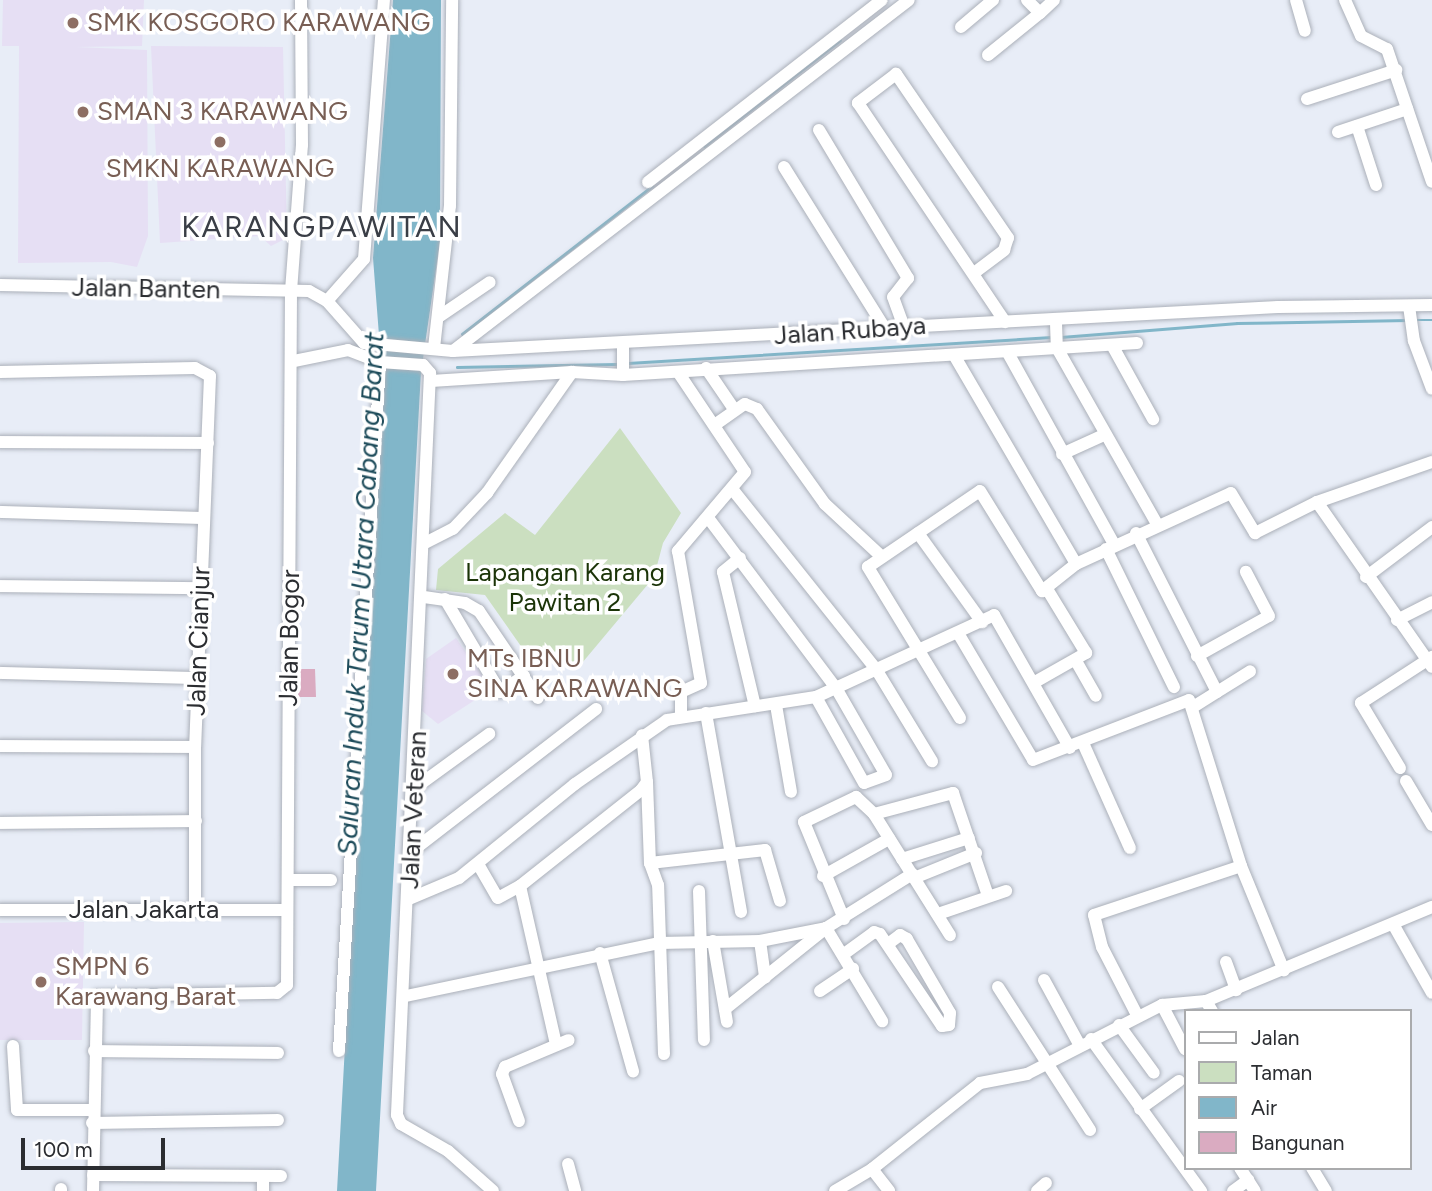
<!DOCTYPE html>
<style>
body{margin:0}
#map{position:relative;width:1432px;height:1191px;overflow:hidden;background:#e8edf7;font-family:Figtree,sans-serif}
div>[style]{position:absolute}
[style*='--x']{left:calc(var(--x)*1px);top:calc(var(--y)*1px);width:calc(var(--w)*1px);rotate:calc(var(--a)*1deg)}
.education>*{inset:0;background:#e6dff4}
.green>*{inset:0;background:#cbdfc0}
.water>*{inset:0;background:#81b6c9}
.stream>*{height:2.5px;margin:-1.25px;padding:0 1.25px;transform-origin:1.25px;border-radius:1.25px;background:#81b6c9}
.building>*{inset:0;background:#daabc1}
.roads{filter:drop-shadow(0 0 2px #abb0b9) drop-shadow(0 0 2px #abb0b9)}
.minor>*{height:12px;margin:-6px;padding:0 6px;transform-origin:6px;border-radius:6px;background:#fff}
.dots>*{width:19px;height:19px;translate:-50% -50%;box-sizing:border-box;border:4px solid #fff;border-radius:50%}
span{translate:-50% -50%;white-space:nowrap;text-align:center;line-height:1.15;-webkit-text-stroke:7px #fff;paint-order:stroke}
.education-label{font-size:26px;color:#785e54}
.left{translate:0 -50%;text-align:left}
.street-label{font-size:26px;color:#2b2d31}
.park-label{font-size:26px;color:#1b3408}
.water-label{font-size:28px;color:#1d4b5a;font-style:italic}
.quarter-label{font-size:30px;color:#3a3e46;letter-spacing:2px}
.legend{position:absolute;left:1184px;top:1009px;width:228px;height:161px;box-sizing:border-box;background:#fff;border:2px solid #aaabad;margin:0;padding:9px 12px;list-style:none;font-size:21px;color:#2b2d31}
.legend li{display:flex;align-items:center;gap:14px;height:35px}
.legend b{width:35px;border:2px solid #aaabad}
.scale{position:absolute;left:21px;top:1138px;width:144px;height:32px;box-sizing:border-box;border:4px solid #2b2d31;border-top:0;padding-left:9px;font-size:21px;line-height:24px;white-space:nowrap;color:#2b2d31;-webkit-text-stroke:5px #fff;paint-order:stroke}
</style>
<div id="map">
<div class="education">
<i style="clip-path:polygon(3px 0,144px 0,142px 46px,76px 47px,147px 50px,148px 236px,137px 267px,111px 262px,18px 263px,19px 46px,2px 46px)"></i>
<i style="clip-path:polygon(151px 46px,283px 47px,287px 238px,271px 246px,260px 236px,160px 243px)"></i>
<i style="clip-path:polygon(456px 638px,492px 689px,438px 724px,422px 711px,426px 659px)"></i>
<i style="clip-path:polygon(84px 922px,82px 1040px,0 1040px,0 923px)"></i>
</div>
<div class="green">
<i style="clip-path:polygon(620px 428px,681px 513px,663px 543px,654px 577px,577px 669px,558px 649px,537px 669px,485px 595px,436px 590px,438px 569px,505px 513px,535px 535px)"></i>
</div>
<div class="water">
<i style="clip-path:polygon(393px 0,441px 0,440px 242px,421px 372px,376px 1191px,337px 1191px,382px 374px,373px 258px)"></i>
</div>
<div class="stream">
<i style="--x:704;--y:146;--w:172;--a:-37.9"></i>
<i style="--x:1414;--y:320;--w:18;--a:0"></i>
<i style="--x:462;--y:334;--w:241;--a:-37.9"></i>
<i style="--x:1061;--y:337;--w:177;--a:-4.5"></i>
<i style="--x:1237;--y:323;--w:171;--a:-1"></i>
<i style="--x:628;--y:363;--w:424;--a:-3.5"></i>
<i style="--x:457;--y:367;--w:161;--a:-1.1"></i>
</div>
<div class="building">
<i style="clip-path:polygon(298px 669px,315px 669px,316px 697px,298px 697px)"></i>
</div>
<div class="roads">
<div class="minor">
<i style="--x:1027;--y:0;--w:18;--a:45"></i>
<i style="--x:1040;--y:13;--w:19;--a:-43"></i>
<i style="--x:1296;--y:0;--w:32;--a:74"></i>
<i style="--x:1345;--y:0;--w:39;--a:66"></i>
<i style="--x:1361;--y:36;--w:29;--a:27"></i>
<i style="--x:1387;--y:49;--w:140;--a:71.3"></i>
<i style="--x:961;--y:27;--w:42;--a:-40.2"></i>
<i style="--x:988;--y:55;--w:67;--a:-38.9"></i>
<i style="--x:1307;--y:99;--w:94;--a:-18"></i>
<i style="--x:1357;--y:126;--w:62;--a:72.1"></i>
<i style="--x:819;--y:130;--w:173;--a:59"></i>
<i style="--x:908;--y:278;--w:24;--a:128"></i>
<i style="--x:893;--y:297;--w:32;--a:70"></i>
<i style="--x:1338;--y:132;--w:73;--a:-18.4"></i>
<i style="--x:784;--y:167;--w:189;--a:58"></i>
<i style="--x:648;--y:182;--w:296;--a:-37.9"></i>
<i style="--x:974;--y:273;--w:38;--a:-37"></i>
<i style="--x:1004;--y:250;--w:13;--a:-72"></i>
<i style="--x:1008;--y:238;--w:199;--a:-124.3"></i>
<i style="--x:896;--y:74;--w:48;--a:142.7"></i>
<i style="--x:858;--y:103;--w:264;--a:56.1"></i>
<i style="--x:0;--y:285;--w:309;--a:1.1"></i>
<i style="--x:309;--y:291;--w:21;--a:29"></i>
<i style="--x:327;--y:301;--w:56;--a:48.6"></i>
<i style="--x:364;--y:343;--w:89;--a:5.1"></i>
<i style="--x:453;--y:351;--w:826;--a:-3.05"></i>
<i style="--x:1278;--y:307;--w:154;--a:-0.7"></i>
<i style="--x:327;--y:301;--w:56;--a:-48.6"></i>
<i style="--x:364;--y:259;--w:260;--a:-85.6"></i>
<i style="--x:1409;--y:306;--w:35;--a:82"></i>
<i style="--x:1414;--y:341;--w:51;--a:69.4"></i>
<i style="--x:440;--y:316;--w:60;--a:-34.2"></i>
<i style="--x:1056;--y:323;--w:25;--a:88"></i>
<i style="--x:1057;--y:348;--w:202;--a:60.4"></i>
<i style="--x:1112;--y:345;--w:85;--a:61"></i>
<i style="--x:434;--y:348;--w:143;--a:-83.6"></i>
<i style="--x:450;--y:206;--w:206;--a:-89.4"></i>
<i style="--x:453;--y:351;--w:575;--a:-37.59"></i>
<i style="--x:1008;--y:353;--w:218;--a:61"></i>
<i style="--x:954;--y:355;--w:242;--a:59.7"></i>
<i style="--x:294;--y:361;--w:55;--a:-11.5"></i>
<i style="--x:348;--y:350;--w:34;--a:21"></i>
<i style="--x:380;--y:362;--w:43;--a:4"></i>
<i style="--x:423;--y:365;--w:11;--a:49"></i>
<i style="--x:430;--y:373;--w:743;--a:92.55"></i>
<i style="--x:397;--y:1115;--w:10;--a:66"></i>
<i style="--x:401;--y:1124;--w:54;--a:29.9"></i>
<i style="--x:448;--y:1151;--w:60;--a:41.6"></i>
<i style="--x:706;--y:368;--w:50;--a:55.7"></i>
<i style="--x:0;--y:372;--w:195;--a:-1.2"></i>
<i style="--x:195;--y:368;--w:17;--a:28"></i>
<i style="--x:210;--y:376;--w:371;--a:92.3"></i>
<i style="--x:195;--y:747;--w:164;--a:90"></i>
<i style="--x:678;--y:372;--w:120;--a:56.2"></i>
<i style="--x:745;--y:472;--w:104;--a:130.3"></i>
<i style="--x:678;--y:551;--w:134;--a:80.1"></i>
<i style="--x:701;--y:683;--w:22;--a:156"></i>
<i style="--x:681;--y:692;--w:24;--a:90"></i>
<i style="--x:623;--y:375;--w:29;--a:-90"></i>
<i style="--x:431;--y:381;--w:141;--a:-3.7"></i>
<i style="--x:572;--y:372;--w:51;--a:3.4"></i>
<i style="--x:623;--y:375;--w:515;--a:-3.56"></i>
<i style="--x:716;--y:424;--w:35;--a:-35"></i>
<i style="--x:745;--y:404;--w:13;--a:23"></i>
<i style="--x:757;--y:409;--w:117;--a:54.4"></i>
<i style="--x:825;--y:504;--w:76;--a:42.9"></i>
<i style="--x:0;--y:442;--w:208;--a:0.3"></i>
<i style="--x:1062;--y:454;--w:46;--a:-24.3"></i>
<i style="--x:733;--y:490;--w:229;--a:51.4"></i>
<i style="--x:876;--y:669;--w:108;--a:58.7"></i>
<i style="--x:1317;--y:502;--w:201;--a:55.1"></i>
<i style="--x:0;--y:512;--w:204;--a:1.7"></i>
<i style="--x:709;--y:519;--w:211;--a:53.1"></i>
<i style="--x:836;--y:688;--w:100;--a:60.1"></i>
<i style="--x:886;--y:775;--w:23;--a:160"></i>
<i style="--x:864;--y:783;--w:98;--a:-119.2"></i>
<i style="--x:918;--y:533;--w:110;--a:54.3"></i>
<i style="--x:1136;--y:533;--w:178;--a:63"></i>
<i style="--x:1217;--y:692;--w:28;--a:148"></i>
<i style="--x:425;--y:543;--w:31;--a:-27"></i>
<i style="--x:453;--y:529;--w:50;--a:-46.6"></i>
<i style="--x:487;--y:493;--w:148;--a:-54.9"></i>
<i style="--x:1106;--y:549;--w:154;--a:63.8"></i>
<i style="--x:740;--y:558;--w:22;--a:141"></i>
<i style="--x:723;--y:572;--w:138;--a:76.6"></i>
<i style="--x:1366;--y:577;--w:83;--a:-37.1"></i>
<i style="--x:0;--y:586;--w:200;--a:0.6"></i>
<i style="--x:424;--y:597;--w:41;--a:8.3"></i>
<i style="--x:465;--y:603;--w:16;--a:30"></i>
<i style="--x:479;--y:611;--w:105;--a:55.9"></i>
<i style="--x:445;--y:599;--w:108;--a:59.4"></i>
<i style="--x:500;--y:692;--w:29;--a:-34"></i>
<i style="--x:1397;--y:620;--w:39;--a:-27"></i>
<i style="--x:958;--y:633;--w:147;--a:59.4"></i>
<i style="--x:1033;--y:760;--w:167;--a:-21"></i>
<i style="--x:1189;--y:700;--w:174;--a:72.6"></i>
<i style="--x:1197;--y:656;--w:82;--a:-29.1"></i>
<i style="--x:1269;--y:616;--w:50;--a:-117.6"></i>
<i style="--x:1076;--y:661;--w:40;--a:60.3"></i>
<i style="--x:0;--y:673;--w:197;--a:1.5"></i>
<i style="--x:1035;--y:682;--w:59;--a:-29.6"></i>
<i style="--x:1086;--y:653;--w:75;--a:-121.4"></i>
<i style="--x:1217;--y:692;--w:39;--a:-32"></i>
<i style="--x:776;--y:705;--w:88;--a:80.2"></i>
<i style="--x:706;--y:713;--w:202;--a:80"></i>
<i style="--x:960;--y:718;--w:177;--a:-121.4"></i>
<i style="--x:868;--y:567;--w:135;--a:-34.2"></i>
<i style="--x:980;--y:491;--w:118;--a:58.2"></i>
<i style="--x:1042;--y:591;--w:43;--a:-38.5"></i>
<i style="--x:1076;--y:564;--w:170;--a:-24.6"></i>
<i style="--x:1231;--y:493;--w:47;--a:59"></i>
<i style="--x:1255;--y:533;--w:69;--a:-26.6"></i>
<i style="--x:1317;--y:502;--w:122;--a:-19.2"></i>
<i style="--x:1083;--y:743;--w:115;--a:65.9"></i>
<i style="--x:0;--y:746;--w:195;--a:0.3"></i>
<i style="--x:1400;--y:768;--w:76;--a:-121"></i>
<i style="--x:1361;--y:703;--w:85;--a:-32.9"></i>
<i style="--x:1406;--y:781;--w:51;--a:59.4"></i>
<i style="--x:647;--y:782;--w:81;--a:87.9"></i>
<i style="--x:415;--y:788;--w:92;--a:-36.1"></i>
<i style="--x:874;--y:814;--w:82;--a:-14.9"></i>
<i style="--x:953;--y:793;--w:109;--a:71.2"></i>
<i style="--x:0;--y:823;--w:196;--a:-0.6"></i>
<i style="--x:411;--y:852;--w:234;--a:-37.7"></i>
<i style="--x:902;--y:859;--w:70;--a:-17.4"></i>
<i style="--x:478;--y:864;--w:39;--a:60"></i>
<i style="--x:498;--y:898;--w:25;--a:-29"></i>
<i style="--x:520;--y:886;--w:154;--a:-38.4"></i>
<i style="--x:641;--y:790;--w:10;--a:-53"></i>
<i style="--x:647;--y:782;--w:47;--a:-96.1"></i>
<i style="--x:823;--y:876;--w:76;--a:-29.3"></i>
<i style="--x:914;--y:878;--w:67;--a:-22"></i>
<i style="--x:288;--y:880;--w:43;--a:0"></i>
<i style="--x:520;--y:886;--w:163;--a:77.2"></i>
<i style="--x:699;--y:891;--w:149;--a:88.1"></i>
<i style="--x:409;--y:899;--w:54;--a:-22.8"></i>
<i style="--x:459;--y:878;--w:149;--a:-39"></i>
<i style="--x:575;--y:784;--w:112;--a:-34.8"></i>
<i style="--x:667;--y:720;--w:151;--a:-8.8"></i>
<i style="--x:816;--y:697;--w:196;--a:-24.7"></i>
<i style="--x:994;--y:615;--w:153;--a:60.3"></i>
<i style="--x:0;--y:910;--w:287;--a:0"></i>
<i style="--x:938;--y:914;--w:72;--a:-18.7"></i>
<i style="--x:844;--y:919;--w:105;--a:-112.4"></i>
<i style="--x:804;--y:822;--w:58;--a:-25.7"></i>
<i style="--x:856;--y:797;--w:25;--a:43"></i>
<i style="--x:874;--y:814;--w:143;--a:57.9"></i>
<i style="--x:1393;--y:924;--w:79;--a:60.5"></i>
<i style="--x:713;--y:941;--w:82;--a:80.2"></i>
<i style="--x:760;--y:941;--w:37;--a:82"></i>
<i style="--x:600;--y:953;--w:123;--a:74.4"></i>
<i style="--x:844;--y:954;--w:37;--a:-36"></i>
<i style="--x:874;--y:932;--w:6;--a:18"></i>
<i style="--x:880;--y:934;--w:111;--a:56"></i>
<i style="--x:942;--y:1026;--w:7;--a:-8"></i>
<i style="--x:949;--y:1025;--w:12;--a:-85"></i>
<i style="--x:950;--y:1013;--w:86;--a:-120.2"></i>
<i style="--x:907;--y:939;--w:8;--a:-150"></i>
<i style="--x:900;--y:935;--w:15;--a:143"></i>
<i style="--x:1226;--y:962;--w:30;--a:70"></i>
<i style="--x:1044;--y:980;--w:73;--a:61.3"></i>
<i style="--x:998;--y:987;--w:170;--a:57.2"></i>
<i style="--x:820;--y:991;--w:40;--a:-34"></i>
<i style="--x:406;--y:996;--w:258;--a:-11.8"></i>
<i style="--x:659;--y:943;--w:101;--a:-1.1"></i>
<i style="--x:760;--y:941;--w:67;--a:-11.1"></i>
<i style="--x:826;--y:928;--w:109;--a:58.9"></i>
<i style="--x:1206;--y:1001;--w:245;--a:-22.6"></i>
<i style="--x:1162;--y:1005;--w:50;--a:62.4"></i>
<i style="--x:725;--y:1009;--w:129;--a:-38.7"></i>
<i style="--x:826;--y:928;--w:102;--a:-32.1"></i>
<i style="--x:1137;--y:1015;--w:76;--a:-117.2"></i>
<i style="--x:1102;--y:947;--w:33;--a:-104"></i>
<i style="--x:1094;--y:915;--w:155;--a:-18.4"></i>
<i style="--x:1241;--y:866;--w:113;--a:67.7"></i>
<i style="--x:1119;--y:1025;--w:59;--a:53.9"></i>
<i style="--x:1091;--y:1039;--w:188;--a:54.1"></i>
<i style="--x:13;--y:1046;--w:64;--a:86.4"></i>
<i style="--x:17;--y:1110;--w:76;--a:0"></i>
<i style="--x:94;--y:1051;--w:184;--a:0.6"></i>
<i style="--x:339;--y:1051;--w:690;--a:-86.59"></i>
<i style="--x:664;--y:1054;--w:169;--a:-92"></i>
<i style="--x:658;--y:885;--w:23;--a:-110"></i>
<i style="--x:650;--y:863;--w:116;--a:-6.4"></i>
<i style="--x:765;--y:850;--w:53;--a:73.6"></i>
<i style="--x:1140;--y:1109;--w:48;--a:-35.7"></i>
<i style="--x:519;--y:1121;--w:50;--a:-109.9"></i>
<i style="--x:502;--y:1074;--w:8;--a:-67"></i>
<i style="--x:505;--y:1067;--w:69;--a:-22.9"></i>
<i style="--x:92;--y:1123;--w:186;--a:-0.9"></i>
<i style="--x:568;--y:1164;--w:28;--a:75"></i>
<i style="--x:1240;--y:1168;--w:27;--a:57"></i>
<i style="--x:1312;--y:1168;--w:27;--a:59"></i>
<i style="--x:872;--y:1169;--w:28;--a:52"></i>
<i style="--x:93;--y:1175;--w:188;--a:0.3"></i>
<i style="--x:61;--y:1191;--w:2;--a:-90"></i>
<i style="--x:93;--y:1191;--w:195;--a:-88.8"></i>
<i style="--x:97;--y:996;--w:180;--a:-1"></i>
<i style="--x:277;--y:993;--w:13;--a:-39"></i>
<i style="--x:287;--y:985;--w:694;--a:-89.67"></i>
<i style="--x:291;--y:291;--w:146;--a:-85.7"></i>
<i style="--x:302;--y:145;--w:145;--a:-90.4"></i>
<i style="--x:263;--y:1191;--w:15;--a:-90"></i>
<i style="--x:835;--y:1191;--w:43;--a:-30.7"></i>
<i style="--x:872;--y:1169;--w:138;--a:-38.5"></i>
<i style="--x:980;--y:1083;--w:48;--a:-10.8"></i>
<i style="--x:1027;--y:1074;--w:152;--a:-27.1"></i>
<i style="--x:1162;--y:1005;--w:44;--a:-5.2"></i>
<i style="--x:1206;--y:1001;--w:12;--a:59"></i>
<i style="--x:1037;--y:1191;--w:12;--a:-42"></i>
<i style="--x:1233;--y:1191;--w:19;--a:-36"></i>
</div>
</div>
<div class="dots">
<i style="left:73px;top:23px;background:#8d6e63"></i>
<i style="left:83px;top:112px;background:#8d6e63"></i>
<i style="left:220px;top:142px;background:#8d6e63"></i>
<i style="left:453px;top:674px;background:#8d6e63"></i>
<i style="left:41px;top:982px;background:#8d6e63"></i>
</div>
<div class="education-label">
<span class="left" style="left:87px;top:23px">SMK KOSGORO KARAWANG</span>
<span class="left" style="left:97px;top:112px">SMAN 3 KARAWANG</span>
<span style="left:220px;top:169px">SMKN KARAWANG</span>
<span class="left" style="left:467px;top:674px">MTs IBNU<br>SINA KARAWANG</span>
<span class="left" style="left:55px;top:982px">SMPN 6<br>Karawang Barat</span>
</div>
<div class="street-label">
<span style="left:146px;top:289px;rotate:1deg">Jalan Banten</span>
<span style="left:850px;top:331px;rotate:-4deg">Jalan Rubaya</span>
<span style="left:290px;top:638px;rotate:-89deg">Jalan Bogor</span>
<span style="left:199px;top:641px;rotate:-88deg">Jalan Cianjur</span>
<span style="left:414px;top:810px;rotate:-87deg">Jalan Veteran</span>
<span style="left:144px;top:910px">Jalan Jakarta</span>
</div>
<div class="park-label">
<span style="left:565px;top:588px">Lapangan Karang<br>Pawitan 2</span>
</div>
<div class="water-label">
<span style="left:360px;top:594px;rotate:-87deg">Saluran Induk Tarum Utara Cabang Barat</span>
</div>
<div class="quarter-label">
<span style="left:322px;top:227px">KARANGPAWITAN</span>
</div>
<ul class="legend">
<li><b style="height:9px;background:#fff"></b>Jalan</li>
<li><b style="height:19px;background:#cbdfc0"></b>Taman</li>
<li><b style="height:19px;background:#81b6c9"></b>Air</li>
<li><b style="height:19px;background:#daabc1"></b>Bangunan</li>
</ul>
<div class="scale">100 m</div>
</div>
